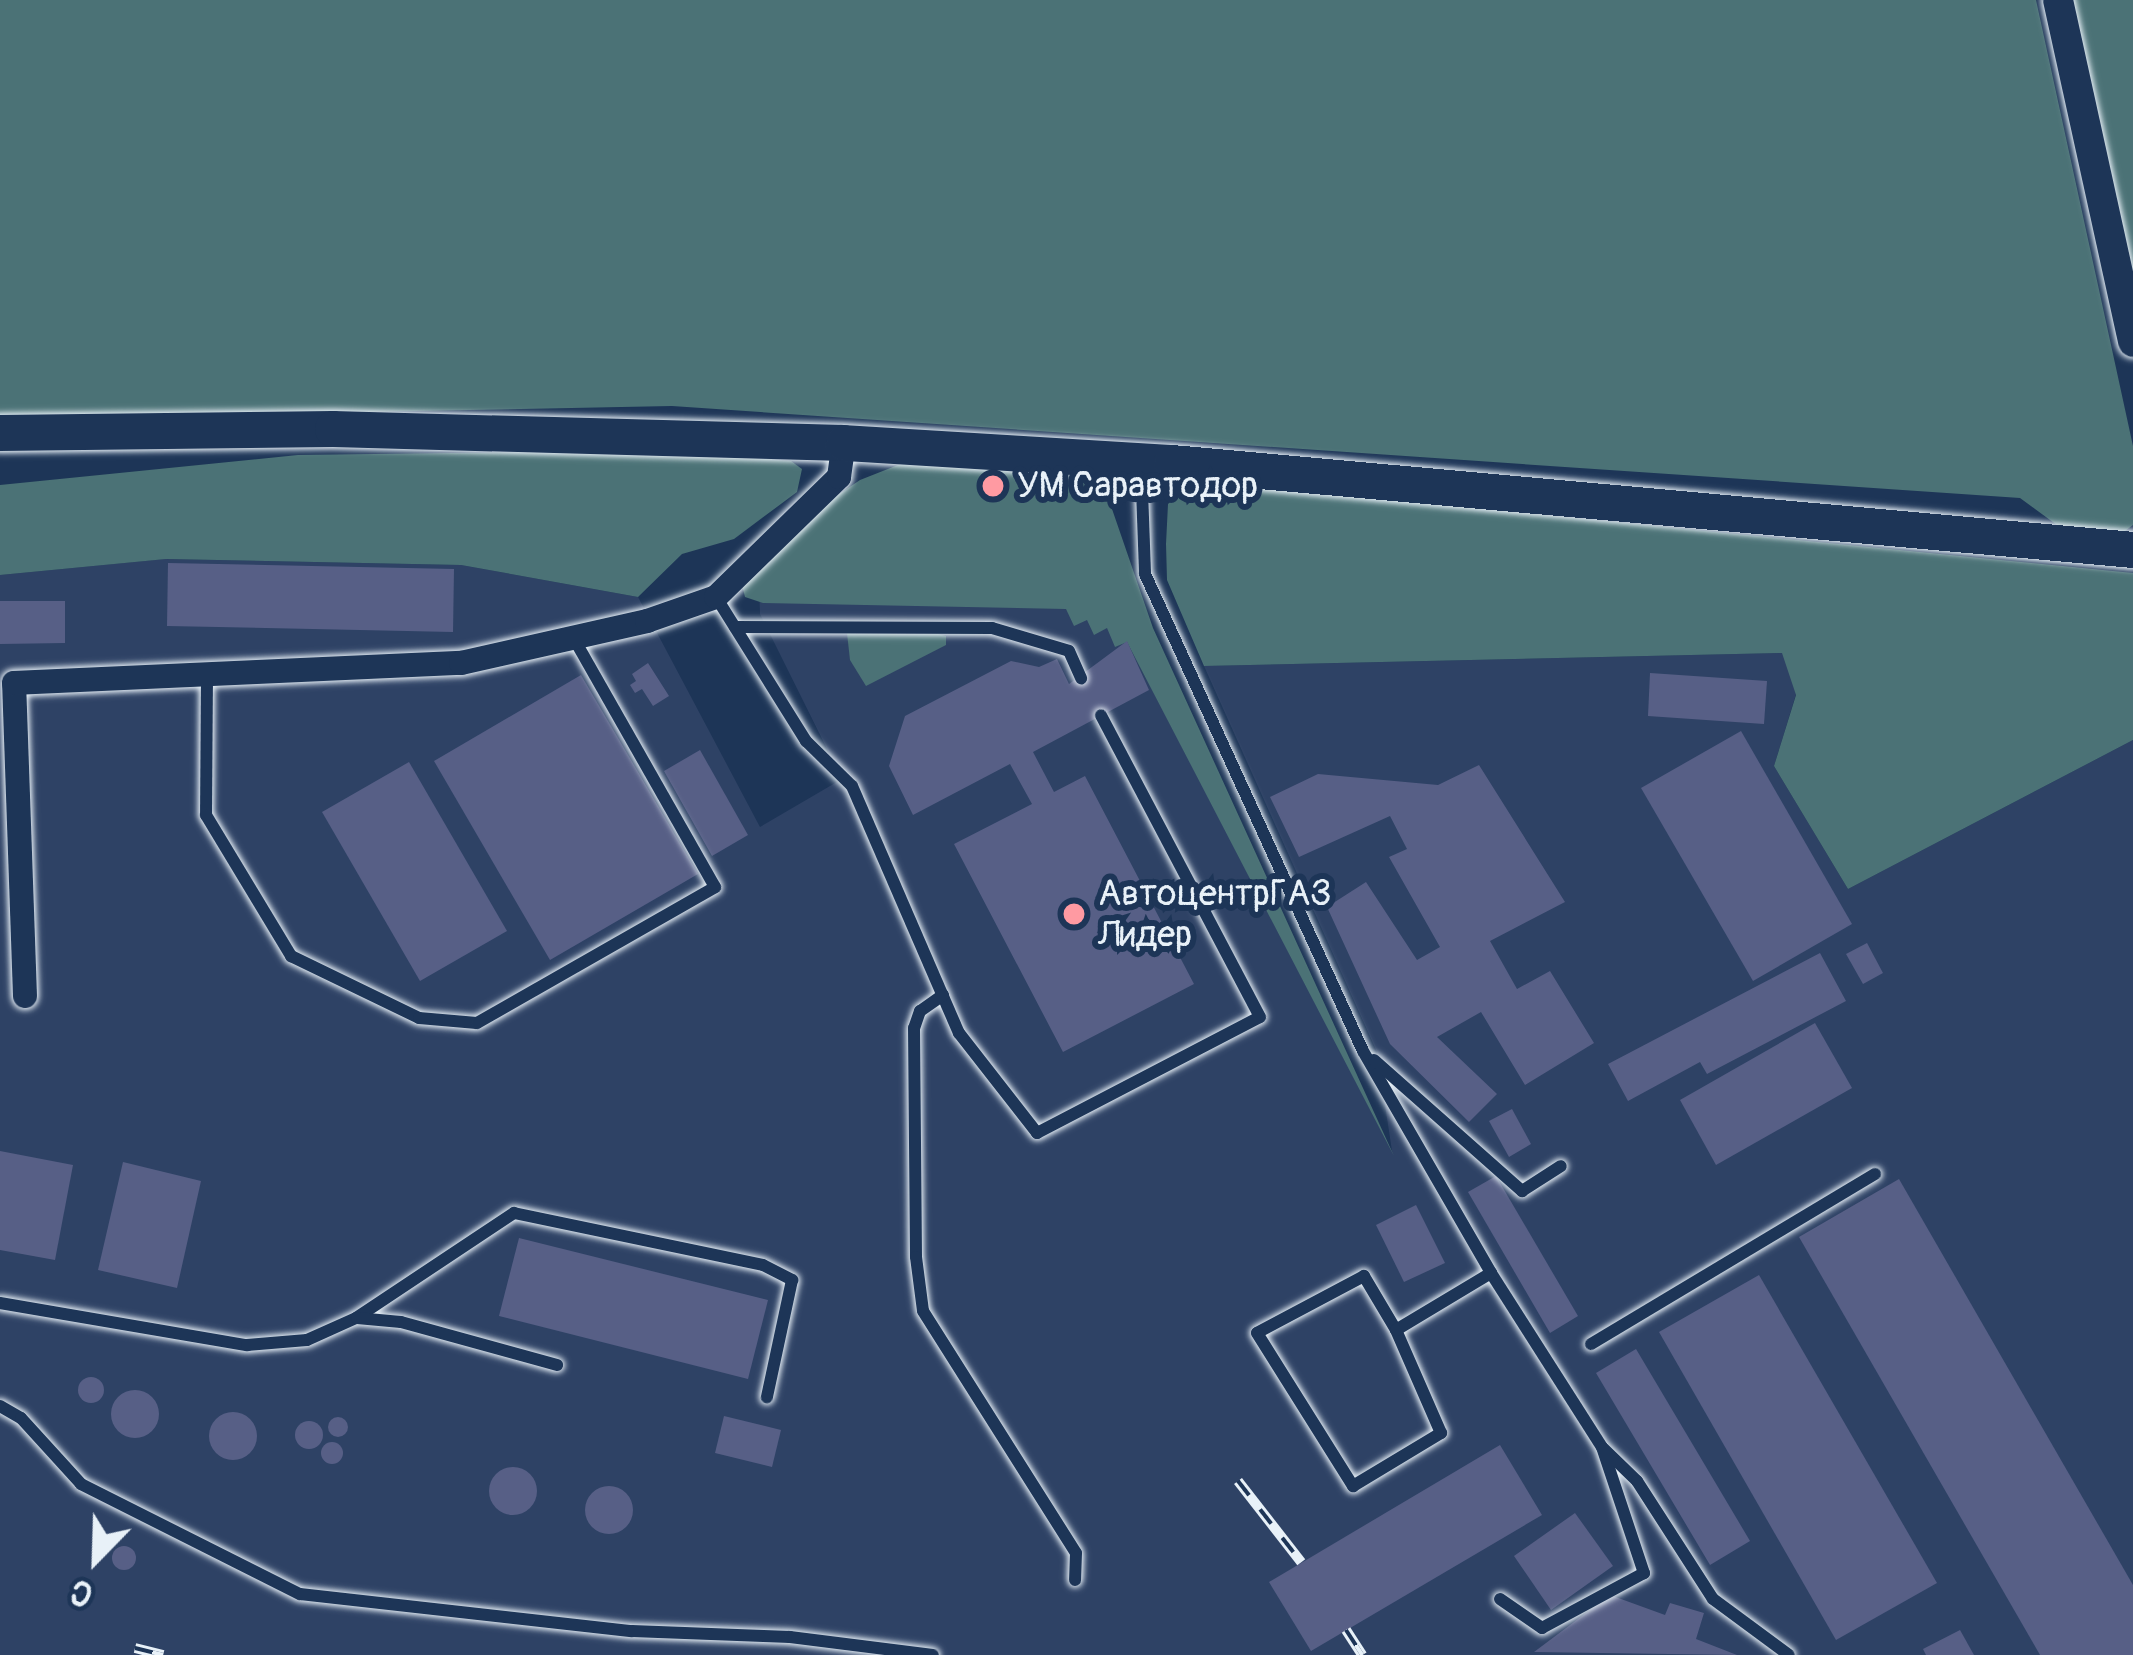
<!DOCTYPE html>
<meta charset="utf-8">
<style>
body{margin:0}
#map{position:relative;width:2133px;height:1655px;overflow:hidden;background:#1d3557;font-family:Pangolin,sans-serif}
div>[style]{position:absolute}
[style*='--x']{left:calc(var(--x)*1px);top:calc(var(--y)*1px);width:calc(var(--w)*1px);rotate:calc(var(--a)*1deg)}
.built>*{inset:0;background:#2e4265}
.green>*{inset:0;background:#4b7276}
.building>*{inset:0;background:#575f86}
.round{border-radius:50%}
.roads{filter:drop-shadow(0 0 3px #e8f1f8) drop-shadow(0 0 3px #e8f1f8)}
.service>*{height:12px;margin:-6px;padding:0 6px;transform-origin:6px;border-radius:6px;background:#1d3557}
.minor>*{height:24px;margin:-12px;padding:0 12px;transform-origin:12px;border-radius:12px;background:#1d3557}
.tertiary>*{height:30px;margin:-15px;padding:0 15px;transform-origin:15px;border-radius:15px;background:#1d3557}
.secondary>*{height:36px;margin:-18px;padding:0 18px;transform-origin:18px;border-radius:18px;background:#1d3557}
.rail>*{height:10px;margin-top:-5px;transform-origin:0;background:repeating-linear-gradient(90deg,#1d3557 0 18px,#e8f1f8 0 36px);box-sizing:border-box;border-block:3px solid #e8f1f8}
.dots>*{width:33px;height:33px;translate:-50% -50%;box-sizing:border-box;border:6px solid #1d3557;border-radius:50%}
span{translate:-50% -50%;white-space:nowrap;text-align:center;line-height:1.15;-webkit-text-stroke:12px #1d3557;paint-order:stroke}
.poi-label{font-size:36px;color:#e8f1f8}
.left{translate:0 -50%;text-align:left}
.north{position:absolute;left:36px;top:1499px;width:120px;height:120px;-webkit-text-stroke:9px #1d3557;paint-order:stroke;rotate:203deg;font-size:33px;font-weight:700;line-height:48px;text-align:center;color:#e8f1f8}
.north::after{content:'';display:block;margin:auto;width:42px;height:54px;background:#e8f1f8;clip-path:polygon(50% 0,100% 100%,50% 72%,0 100%)}
</style>
<div id="map">
<div class="built">
<i style="clip-path:polygon(165px 559px,461px 565px,638px 597px,760px 827px,842px 779px,760px 614px,759px 586px,1091px 587px,1127px 641px,1392px 1151px,1377px 1052px,1204px 666px,1783px 653px,1796px 694px,1774px 766px,1848px 889px,2133px 740px,2133px 1655px,0 1655px,0 575px)"></i>
</div>
<div class="green">
<i style="clip-path:polygon(0 0,2036px 0,2133px 446px,2133px 525px,2117px 537px,2061px 528px,2020px 498px,672px 406px,0 419px)"></i>
<i style="clip-path:polygon(2072px 0,2133px 0,2133px 292px)"></i>
<i style="clip-path:polygon(532px 452px,753px 458px,791px 461px,802px 469px,797px 492px,734px 539px,682px 554px,638px 597px,461px 565px,166px 559px,0 575px,0 485px,298px 455px)"></i>
<i style="clip-path:polygon(903px 463px,1101px 477px,1153px 628px,1394px 1156px,1127px 642px,1115px 647px,1107px 628px,1094px 635px,1087px 620px,1074px 626px,1066px 609px,763px 603px,745px 597px,741px 581px,761px 547px,860px 480px)"></i>
<i style="clip-path:polygon(1208px 482px,2133px 573px,2133px 740px,1848px 889px,1774px 766px,1796px 695px,1782px 653px,1204px 666px,1167px 580px,1166px 544px,1168px 504px,1182px 490px)"></i>
<i style="clip-path:polygon(847px 633px,938px 634px,946px 636px,946px 645px,866px 686px,850px 660px)"></i>
</div>
<div class="building">
<i style="clip-path:polygon(168px 563px,454px 569px,453px 632px,167px 626px)"></i>
<i style="clip-path:polygon(0 601px,65px 601px,65px 643px,0 644px)"></i>
<i style="clip-path:polygon(1127px 641px,1149px 690px,1033px 752px,1054px 792px,1085px 776px,1194px 984px,1063px 1052px,954px 844px,1032px 804px,1010px 764px,913px 815px,889px 766px,905px 716px,1011px 661px,1039px 667px,1057px 659px,1069px 684px)"></i>
<i style="clip-path:polygon(648px 663px,669px 696px,653px 706px,642px 689px,635px 693px,630px 685px,636px 681px,632px 674px)"></i>
<i style="clip-path:polygon(1650px 673px,1767px 681px,1764px 724px,1648px 716px)"></i>
<i style="clip-path:polygon(581px 675px,698px 874px,550px 960px,434px 761px)"></i>
<i style="clip-path:polygon(1741px 731px,1852px 924px,1753px 981px,1641px 788px)"></i>
<i style="clip-path:polygon(700px 750px,748px 835px,712px 856px,664px 771px)"></i>
<i style="clip-path:polygon(409px 762px,507px 931px,420px 981px,322px 812px)"></i>
<i style="clip-path:polygon(1479px 765px,1565px 902px,1490px 941px,1517px 989px,1550px 971px,1594px 1043px,1525px 1085px,1481px 1012px,1437px 1037px,1497px 1094px,1469px 1122px,1390px 1044px,1327px 907px,1366px 882px,1417px 960px,1440px 947px,1389px 857px,1407px 849px,1390px 816px,1299px 857px,1270px 797px,1318px 774px,1438px 785px)"></i>
<i style="clip-path:polygon(1867px 943px,1883px 973px,1863px 984px,1846px 954px)"></i>
<i style="clip-path:polygon(1820px 953px,1846px 1001px,1707px 1074px,1700px 1062px,1628px 1101px,1608px 1064px)"></i>
<i style="clip-path:polygon(1815px 1023px,1852px 1088px,1716px 1165px,1680px 1100px)"></i>
<i style="clip-path:polygon(1512px 1109px,1531px 1144px,1509px 1157px,1489px 1121px)"></i>
<i style="clip-path:polygon(0 1151px,73px 1165px,55px 1260px,0 1250px)"></i>
<i style="clip-path:polygon(123px 1162px,201px 1181px,177px 1288px,98px 1270px)"></i>
<i style="clip-path:polygon(1496px 1176px,1578px 1316px,1550px 1333px,1468px 1192px)"></i>
<i style="clip-path:polygon(1899px 1179px,2133px 1585px,2133px 1655px,2040px 1655px,1799px 1237px)"></i>
<i style="clip-path:polygon(1416px 1205px,1445px 1263px,1404px 1282px,1376px 1225px)"></i>
<i style="clip-path:polygon(519px 1238px,768px 1300px,748px 1379px,499px 1316px)"></i>
<i style="clip-path:polygon(1759px 1275px,1937px 1583px,1836px 1640px,1659px 1332px)"></i>
<i style="clip-path:polygon(1636px 1349px,1750px 1541px,1710px 1565px,1596px 1373px)"></i>
<i class="round" style="left:78px;top:1377px;width:26px;height:26px"></i>
<i class="round" style="left:111px;top:1390px;width:48px;height:48px"></i>
<i class="round" style="left:209px;top:1412px;width:48px;height:48px"></i>
<i style="clip-path:polygon(724px 1416px,781px 1430px,772px 1467px,715px 1453px)"></i>
<i class="round" style="left:328px;top:1417px;width:20px;height:20px"></i>
<i class="round" style="left:295px;top:1421px;width:28px;height:28px"></i>
<i class="round" style="left:321px;top:1442px;width:22px;height:22px"></i>
<i style="clip-path:polygon(1500px 1445px,1542px 1515px,1311px 1651px,1269px 1582px)"></i>
<i class="round" style="left:489px;top:1467px;width:48px;height:48px"></i>
<i class="round" style="left:585px;top:1486px;width:48px;height:48px"></i>
<i style="clip-path:polygon(1575px 1513px,1613px 1566px,1551px 1610px,1514px 1556px)"></i>
<i class="round" style="left:112px;top:1546px;width:24px;height:24px"></i>
<i style="clip-path:polygon(1610px 1595px,1665px 1615px,1670px 1603px,1704px 1613px,1696px 1639px,1737px 1655px,1534px 1652px)"></i>
<i style="clip-path:polygon(1960px 1630px,1974px 1655px,1926px 1655px,1923px 1649px)"></i>
</div>
<div class="roads">
<div class="service">
<i style="--x:1141;--y:463;--w:111;--a:87.9"></i>
<i style="--x:1145;--y:574;--w:524;--a:65.44"></i>
<i style="--x:1363;--y:1051;--w:256;--a:60"></i>
<i style="--x:1491;--y:1273;--w:206;--a:57.5"></i>
<i style="--x:1602;--y:1447;--w:133;--a:71.6"></i>
<i style="--x:1644;--y:1573;--w:116;--a:151.7"></i>
<i style="--x:1542;--y:1628;--w:51;--a:-145.4"></i>
<i style="--x:716;--y:597;--w:170;--a:58"></i>
<i style="--x:806;--y:741;--w:64;--a:44.4"></i>
<i style="--x:852;--y:786;--w:269;--a:66.6"></i>
<i style="--x:959;--y:1033;--w:127;--a:52"></i>
<i style="--x:1037;--y:1133;--w:251;--a:-27.5"></i>
<i style="--x:1260;--y:1017;--w:341;--a:-117.8"></i>
<i style="--x:735;--y:627;--w:257;--a:0.2"></i>
<i style="--x:992;--y:628;--w:80;--a:16.6"></i>
<i style="--x:1069;--y:651;--w:30;--a:66"></i>
<i style="--x:207;--y:675;--w:140;--a:90.4"></i>
<i style="--x:206;--y:815;--w:165;--a:58.9"></i>
<i style="--x:291;--y:956;--w:142;--a:25.8"></i>
<i style="--x:419;--y:1018;--w:58;--a:4.9"></i>
<i style="--x:477;--y:1023;--w:274;--a:-29.7"></i>
<i style="--x:715;--y:887;--w:288;--a:-119.6"></i>
<i style="--x:943;--y:995;--w:28;--a:145"></i>
<i style="--x:920;--y:1011;--w:18;--a:109"></i>
<i style="--x:914;--y:1028;--w:229;--a:89.5"></i>
<i style="--x:916;--y:1257;--w:54;--a:82.6"></i>
<i style="--x:923;--y:1311;--w:286;--a:57.7"></i>
<i style="--x:1076;--y:1553;--w:27;--a:92"></i>
<i style="--x:1374;--y:1060;--w:198;--a:41.5"></i>
<i style="--x:1522;--y:1191;--w:46;--a:-32.7"></i>
<i style="--x:0;--y:1303;--w:251;--a:9.7"></i>
<i style="--x:247;--y:1345;--w:60;--a:-4.8"></i>
<i style="--x:307;--y:1340;--w:54;--a:-24.2"></i>
<i style="--x:356;--y:1318;--w:190;--a:-33.6"></i>
<i style="--x:514;--y:1213;--w:254;--a:11.8"></i>
<i style="--x:763;--y:1265;--w:33;--a:27"></i>
<i style="--x:792;--y:1280;--w:120;--a:102.1"></i>
<i style="--x:357;--y:1318;--w:44;--a:5.2"></i>
<i style="--x:401;--y:1322;--w:162;--a:15.4"></i>
<i style="--x:1396;--y:1330;--w:63;--a:-120.7"></i>
<i style="--x:1364;--y:1276;--w:121;--a:152"></i>
<i style="--x:1257;--y:1333;--w:181;--a:57.9"></i>
<i style="--x:1353;--y:1486;--w:103;--a:-31.1"></i>
<i style="--x:1441;--y:1433;--w:112;--a:-113.6"></i>
<i style="--x:1396;--y:1330;--w:111;--a:-31"></i>
<i style="--x:1591;--y:1344;--w:331;--a:-30.9"></i>
<i style="--x:0;--y:1406;--w:24;--a:30"></i>
<i style="--x:21;--y:1418;--w:89;--a:47.7"></i>
<i style="--x:81;--y:1484;--w:245;--a:26.7"></i>
<i style="--x:300;--y:1594;--w:334;--a:6.4"></i>
<i style="--x:632;--y:1631;--w:158;--a:2.2"></i>
<i style="--x:790;--y:1637;--w:144;--a:7.2"></i>
<i style="--x:1604;--y:1449;--w:46;--a:44.1"></i>
<i style="--x:1637;--y:1481;--w:140;--a:57.2"></i>
<i style="--x:1713;--y:1599;--w:94;--a:36.4"></i>
</div>
<div class="minor">
<i style="--x:25;--y:996;--w:313;--a:-92"></i>
<i style="--x:14;--y:683;--w:447;--a:-2.6"></i>
<i style="--x:461;--y:663;--w:191;--a:-12.7"></i>
<i style="--x:647;--y:621;--w:73;--a:-19.2"></i>
<i style="--x:716;--y:597;--w:172;--a:-44.3"></i>
<i style="--x:839;--y:477;--w:34;--a:-82"></i>
</div>
<div class="tertiary">
<i style="--x:2058;--y:0;--w:350;--a:77.6"></i>
</div>
<div class="secondary">
<i style="--x:0;--y:433;--w:333;--a:-0.7"></i>
<i style="--x:333;--y:429;--w:511;--a:1.57"></i>
<i style="--x:844;--y:443;--w:329;--a:3.5"></i>
<i style="--x:1172;--y:463;--w:965;--a:5.17"></i>
</div>
</div>
<div class="rail">
<i style="--x:1238;--y:1481;--w:103;--a:52.1"></i>
<i style="--x:1346;--y:1630;--w:30;--a:57"></i>
<i style="--x:135;--y:1648;--w:29;--a:14"></i>
</div>
<div class="dots">
<i style="left:993px;top:486px;background:#ff9aa2"></i>
<i style="left:1074px;top:914px;background:#ff9aa2"></i>
</div>
<div class="poi-label">
<span class="left" style="left:1017px;top:486px">УМ Саравтодор</span>
<span class="left" style="left:1098px;top:914px">АвтоцентрГАЗ<br>Лидер</span>
</div>
<div class="north">С</div>
</div>
